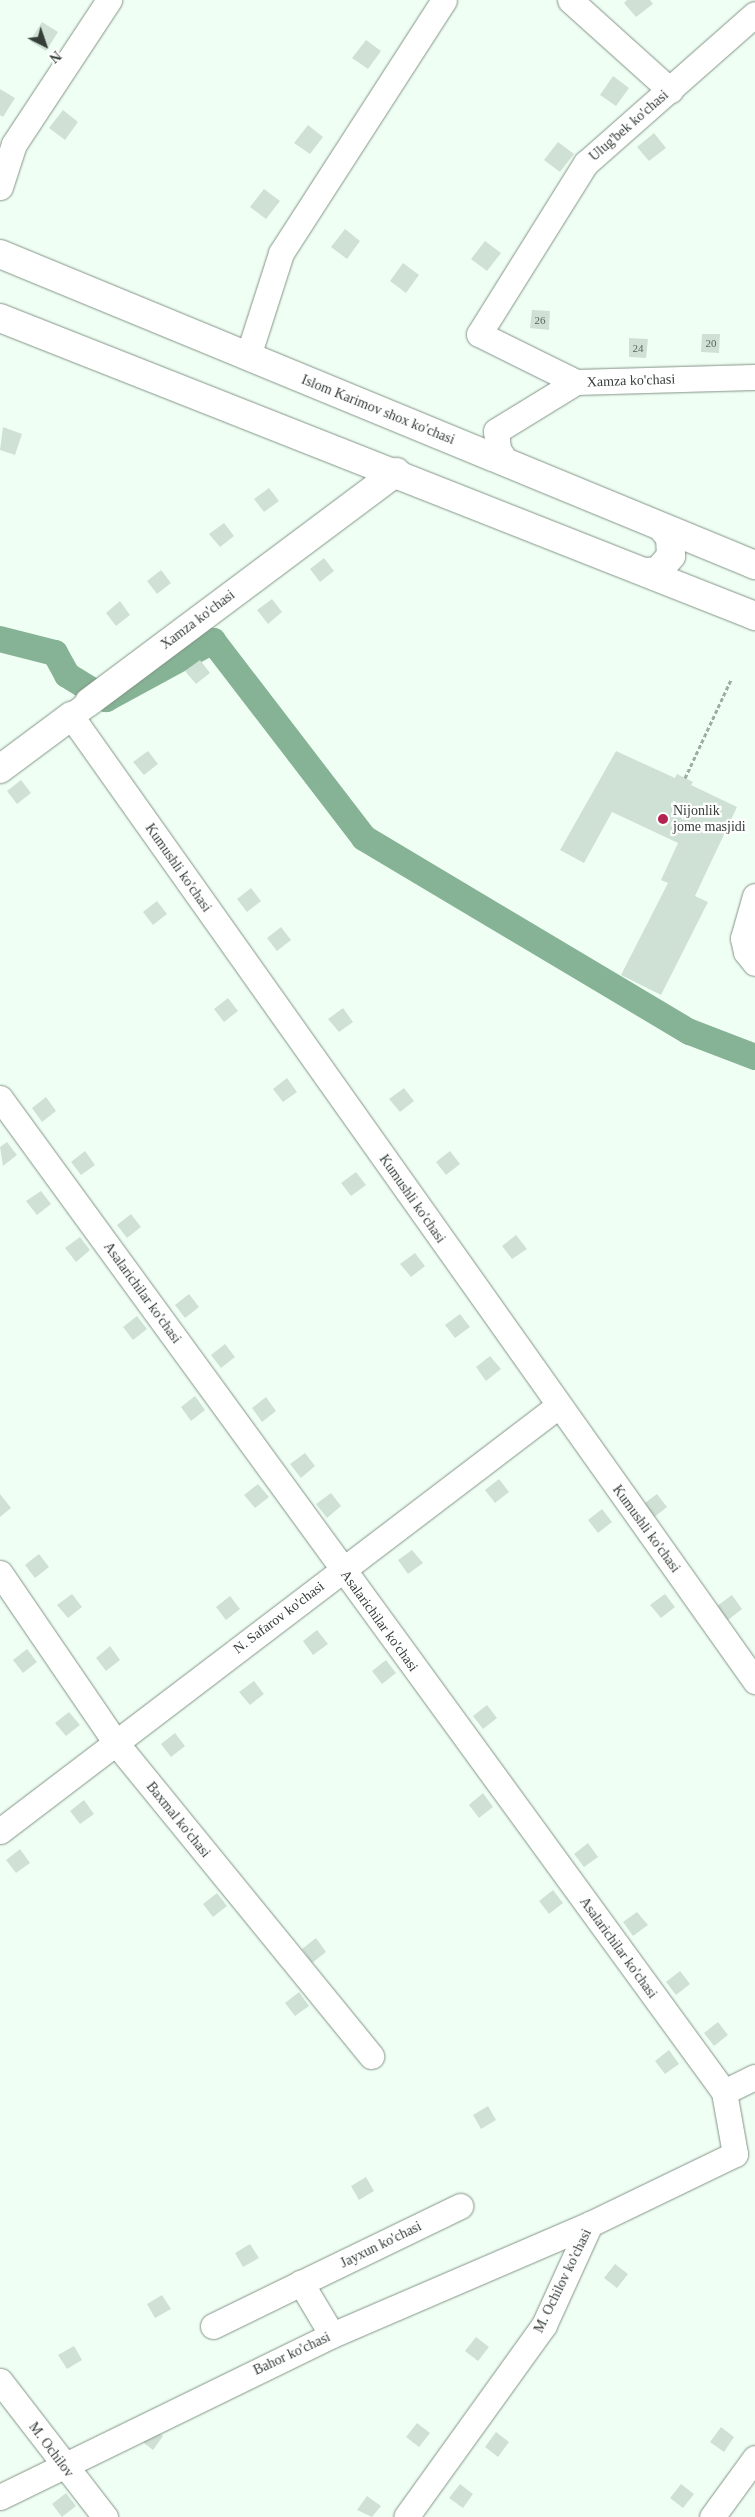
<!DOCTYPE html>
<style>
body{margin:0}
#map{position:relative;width:755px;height:2517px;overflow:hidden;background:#f0fff4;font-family:"Times New Roman",serif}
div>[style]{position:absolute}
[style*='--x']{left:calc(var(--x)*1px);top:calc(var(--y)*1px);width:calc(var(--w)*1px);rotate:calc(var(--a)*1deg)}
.canal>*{height:26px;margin:-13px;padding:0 13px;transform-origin:13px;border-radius:13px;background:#86b295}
.building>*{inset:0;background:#cfe1d4}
.path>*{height:3px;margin-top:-1.5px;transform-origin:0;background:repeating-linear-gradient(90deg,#a0aca3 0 4px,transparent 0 6.5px)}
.roads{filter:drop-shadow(0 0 1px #839488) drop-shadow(0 0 1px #839488)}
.minor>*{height:25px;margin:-12.5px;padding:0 12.5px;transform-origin:12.5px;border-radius:12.5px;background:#fff}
.major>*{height:28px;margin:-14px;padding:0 14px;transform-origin:14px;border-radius:14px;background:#fff}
.dots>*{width:14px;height:14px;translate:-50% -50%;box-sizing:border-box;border:2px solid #fff;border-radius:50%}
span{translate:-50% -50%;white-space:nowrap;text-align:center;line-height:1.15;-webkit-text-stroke:4.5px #fff;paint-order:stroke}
.number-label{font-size:11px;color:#5c665f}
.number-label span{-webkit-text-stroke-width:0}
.street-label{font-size:14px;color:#353d38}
.poi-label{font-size:14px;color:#353d38}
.left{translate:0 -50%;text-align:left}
.north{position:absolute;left:20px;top:20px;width:50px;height:50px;-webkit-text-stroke:4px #fff;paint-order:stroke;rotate:139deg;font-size:14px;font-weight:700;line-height:20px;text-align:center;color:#353d38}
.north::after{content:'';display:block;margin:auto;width:18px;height:22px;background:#353d38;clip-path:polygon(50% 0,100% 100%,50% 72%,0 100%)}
</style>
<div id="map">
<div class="canal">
<i style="--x:0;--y:639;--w:57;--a:14.3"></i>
<i style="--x:55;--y:653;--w:25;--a:61"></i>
<i style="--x:67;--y:675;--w:46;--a:31.6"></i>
<i style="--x:106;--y:699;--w:122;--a:-28.5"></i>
<i style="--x:213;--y:641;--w:248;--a:52.5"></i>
<i style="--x:364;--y:838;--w:379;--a:30.8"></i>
<i style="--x:690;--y:1032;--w:70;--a:21"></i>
</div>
<div class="building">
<i style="clip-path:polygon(627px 0,650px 0,653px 4px,636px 17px,624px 3px)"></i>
<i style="clip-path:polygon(42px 22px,58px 32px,46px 51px,30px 41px)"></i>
<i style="clip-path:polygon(366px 40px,381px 51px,368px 69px,352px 58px)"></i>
<i style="clip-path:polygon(613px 76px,629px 88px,616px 106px,600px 95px)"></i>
<i style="clip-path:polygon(0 89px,15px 98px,3px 117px,0 115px)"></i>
<i style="clip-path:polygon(63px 110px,78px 122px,65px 140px,49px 128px)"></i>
<i style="clip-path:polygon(308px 125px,323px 137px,310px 154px,294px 143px)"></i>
<i style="clip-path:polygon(654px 133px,666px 148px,649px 161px,637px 147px)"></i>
<i style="clip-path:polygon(558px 142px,574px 154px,560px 172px,544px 160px)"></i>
<i style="clip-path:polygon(264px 189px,280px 201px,266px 219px,250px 207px)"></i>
<i style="clip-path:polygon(345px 229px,360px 241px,347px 259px,331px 247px)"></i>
<i style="clip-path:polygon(485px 241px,501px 253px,487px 271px,471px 259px)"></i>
<i style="clip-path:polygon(403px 263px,419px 275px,406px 293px,390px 281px)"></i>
<i style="clip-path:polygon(532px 310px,550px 311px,549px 330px,530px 328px)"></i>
<i style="clip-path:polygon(702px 334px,720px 334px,719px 353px,701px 352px)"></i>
<i style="clip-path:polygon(629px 338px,648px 339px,646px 358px,629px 357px)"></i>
<i style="clip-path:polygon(3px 427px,22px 434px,15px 455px,0 450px)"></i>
<i style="clip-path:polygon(269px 488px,279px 501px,264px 512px,254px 499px)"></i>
<i style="clip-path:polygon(224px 523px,234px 536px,220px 547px,209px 534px)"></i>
<i style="clip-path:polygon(324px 558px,334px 571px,320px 582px,310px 569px)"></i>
<i style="clip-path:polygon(161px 570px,171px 583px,157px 594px,147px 581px)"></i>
<i style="clip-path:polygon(272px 599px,282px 612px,268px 624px,257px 610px)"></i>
<i style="clip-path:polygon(120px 601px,130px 615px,116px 626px,106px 613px)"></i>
<i style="clip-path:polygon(200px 660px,210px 673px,196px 684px,185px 671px)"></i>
<i style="clip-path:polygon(148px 751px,158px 764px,144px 775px,133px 762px)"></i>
<i style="clip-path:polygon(616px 751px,675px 778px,677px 774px,693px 782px,691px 785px,737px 807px,695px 896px,708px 902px,661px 995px,621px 975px,668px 883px,661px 880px,678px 843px,612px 812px,584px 863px,560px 850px)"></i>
<i style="clip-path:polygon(21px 780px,31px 793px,17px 804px,7px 791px)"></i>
<i style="clip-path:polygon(251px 888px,261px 901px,247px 912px,237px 899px)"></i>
<i style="clip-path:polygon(157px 901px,167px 914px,153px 925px,143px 912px)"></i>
<i style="clip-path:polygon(281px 927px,291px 940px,277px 951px,267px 938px)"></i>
<i style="clip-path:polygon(228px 998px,238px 1011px,224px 1022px,214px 1009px)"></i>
<i style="clip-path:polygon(343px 1008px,353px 1022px,339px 1032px,328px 1019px)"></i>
<i style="clip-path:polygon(287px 1078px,297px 1092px,283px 1102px,273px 1089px)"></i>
<i style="clip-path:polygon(404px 1088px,414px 1101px,400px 1112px,389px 1099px)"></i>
<i style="clip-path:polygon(46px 1097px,56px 1111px,42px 1122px,32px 1108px)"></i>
<i style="clip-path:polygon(7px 1142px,17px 1155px,3px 1166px,0 1147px)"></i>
<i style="clip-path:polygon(85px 1151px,95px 1165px,81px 1175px,71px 1162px)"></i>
<i style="clip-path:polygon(450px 1151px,460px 1164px,446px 1175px,436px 1162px)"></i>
<i style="clip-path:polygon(356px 1172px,366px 1185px,351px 1196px,341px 1183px)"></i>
<i style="clip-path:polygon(41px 1191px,51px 1204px,37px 1215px,26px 1201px)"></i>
<i style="clip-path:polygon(131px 1214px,141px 1227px,127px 1238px,117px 1225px)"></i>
<i style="clip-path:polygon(516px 1235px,527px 1249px,512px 1259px,502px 1246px)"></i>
<i style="clip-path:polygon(80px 1237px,90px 1250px,76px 1262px,65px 1248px)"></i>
<i style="clip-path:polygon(415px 1253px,425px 1266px,411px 1277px,400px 1264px)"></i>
<i style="clip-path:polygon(189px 1294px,199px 1307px,185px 1318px,175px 1305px)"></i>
<i style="clip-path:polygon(460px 1314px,470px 1327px,455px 1338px,445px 1325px)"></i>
<i style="clip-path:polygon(137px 1316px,147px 1329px,133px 1340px,123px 1327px)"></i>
<i style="clip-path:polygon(225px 1344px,235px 1357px,221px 1368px,211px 1355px)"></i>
<i style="clip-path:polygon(490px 1356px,501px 1369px,486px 1381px,476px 1367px)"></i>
<i style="clip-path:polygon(195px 1396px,205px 1410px,191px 1421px,181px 1407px)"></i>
<i style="clip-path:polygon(266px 1397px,276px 1411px,262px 1422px,252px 1408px)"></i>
<i style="clip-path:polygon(305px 1453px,315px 1466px,301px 1478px,290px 1464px)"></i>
<i style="clip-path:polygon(499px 1479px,509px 1492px,495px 1503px,485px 1490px)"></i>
<i style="clip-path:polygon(258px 1484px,269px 1497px,255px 1508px,244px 1495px)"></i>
<i style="clip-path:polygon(331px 1493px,341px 1506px,327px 1518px,316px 1504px)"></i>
<i style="clip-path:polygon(0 1494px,11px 1508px,0 1517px)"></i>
<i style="clip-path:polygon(657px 1494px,667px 1507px,653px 1518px,642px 1505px)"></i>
<i style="clip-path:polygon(602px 1509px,612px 1522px,598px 1533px,588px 1520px)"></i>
<i style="clip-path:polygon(412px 1550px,423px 1563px,408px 1574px,398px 1560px)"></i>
<i style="clip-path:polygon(39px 1554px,49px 1567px,35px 1578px,25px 1565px)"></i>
<i style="clip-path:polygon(72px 1594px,82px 1607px,68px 1618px,57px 1605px)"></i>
<i style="clip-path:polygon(665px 1594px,675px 1607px,661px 1618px,650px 1605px)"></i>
<i style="clip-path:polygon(732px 1595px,742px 1609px,728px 1620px,717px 1606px)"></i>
<i style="clip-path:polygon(230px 1596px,240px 1609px,226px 1620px,216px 1607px)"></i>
<i style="clip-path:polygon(317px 1630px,328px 1644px,313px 1655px,303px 1641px)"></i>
<i style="clip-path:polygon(110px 1646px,120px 1660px,106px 1671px,96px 1658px)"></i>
<i style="clip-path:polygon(27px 1649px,37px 1662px,23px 1673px,13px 1660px)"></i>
<i style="clip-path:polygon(386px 1660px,396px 1673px,382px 1684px,372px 1671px)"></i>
<i style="clip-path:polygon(254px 1681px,264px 1694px,250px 1705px,239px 1692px)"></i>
<i style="clip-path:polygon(487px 1705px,497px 1718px,483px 1729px,473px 1716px)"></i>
<i style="clip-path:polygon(69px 1712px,80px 1725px,66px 1736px,55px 1723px)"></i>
<i style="clip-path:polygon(175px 1733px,185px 1746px,171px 1757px,161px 1744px)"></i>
<i style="clip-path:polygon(483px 1793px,493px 1807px,479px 1818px,469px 1805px)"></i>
<i style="clip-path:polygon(84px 1800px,94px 1814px,80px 1824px,70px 1811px)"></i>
<i style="clip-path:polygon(588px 1843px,598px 1857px,584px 1867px,574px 1854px)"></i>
<i style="clip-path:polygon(20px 1849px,30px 1863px,16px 1873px,6px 1860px)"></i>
<i style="clip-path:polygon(553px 1890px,563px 1903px,549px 1914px,539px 1901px)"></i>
<i style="clip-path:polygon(217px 1893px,227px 1906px,213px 1917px,203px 1904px)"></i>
<i style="clip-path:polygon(637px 1912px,648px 1925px,633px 1936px,623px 1922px)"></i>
<i style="clip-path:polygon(316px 1938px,326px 1952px,312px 1963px,302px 1949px)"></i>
<i style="clip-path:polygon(680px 1971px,690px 1984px,676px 1995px,666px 1982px)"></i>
<i style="clip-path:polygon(299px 1992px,309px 2006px,295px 2016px,285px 2003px)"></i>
<i style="clip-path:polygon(718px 2022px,728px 2035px,714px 2046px,704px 2033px)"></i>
<i style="clip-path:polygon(669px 2050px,679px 2064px,665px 2074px,655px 2061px)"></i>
<i style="clip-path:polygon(488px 2106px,496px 2120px,481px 2129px,473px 2115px)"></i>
<i style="clip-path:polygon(366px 2177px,374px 2191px,359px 2200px,351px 2186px)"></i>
<i style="clip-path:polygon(250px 2244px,259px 2258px,243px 2267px,235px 2253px)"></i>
<i style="clip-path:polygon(615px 2264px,628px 2274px,617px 2288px,604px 2278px)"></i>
<i style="clip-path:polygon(162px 2295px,171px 2309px,155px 2318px,147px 2304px)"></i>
<i style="clip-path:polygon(476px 2337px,489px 2347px,478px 2361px,465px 2351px)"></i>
<i style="clip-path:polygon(74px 2346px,82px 2360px,67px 2369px,58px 2355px)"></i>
<i style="clip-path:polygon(417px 2423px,430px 2433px,419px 2447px,406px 2437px)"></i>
<i style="clip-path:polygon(150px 2426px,163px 2436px,153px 2450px,140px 2440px)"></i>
<i style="clip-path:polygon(721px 2427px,734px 2437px,724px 2452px,710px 2442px)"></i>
<i style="clip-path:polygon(496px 2432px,509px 2442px,498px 2457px,485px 2447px)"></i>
<i style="clip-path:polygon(460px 2484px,473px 2494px,463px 2508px,449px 2498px)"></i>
<i style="clip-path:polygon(681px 2484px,694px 2494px,683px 2508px,670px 2498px)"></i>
<i style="clip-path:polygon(66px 2493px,76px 2506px,62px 2517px,52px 2504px)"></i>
<i style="clip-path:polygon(367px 2496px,381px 2506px,372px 2517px,357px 2510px)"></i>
</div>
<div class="path">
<i style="--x:685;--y:778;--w:108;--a:-64.9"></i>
</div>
<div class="roads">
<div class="minor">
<i style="--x:570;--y:0;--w:135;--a:42"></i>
<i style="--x:0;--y:187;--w:45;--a:-72"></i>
<i style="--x:14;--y:144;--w:173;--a:-56.6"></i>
<i style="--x:248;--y:356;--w:108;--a:-72.2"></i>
<i style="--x:281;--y:253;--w:301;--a:-57.2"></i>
<i style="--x:576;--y:382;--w:108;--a:-153.7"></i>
<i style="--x:479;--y:334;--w:202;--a:-58"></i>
<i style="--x:586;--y:163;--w:225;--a:-41.4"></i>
<i style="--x:507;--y:463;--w:17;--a:-123"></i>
<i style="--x:498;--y:449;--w:18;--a:-96"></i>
<i style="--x:496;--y:431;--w:94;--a:-31.5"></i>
<i style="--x:576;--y:382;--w:179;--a:-1.6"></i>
<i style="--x:87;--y:704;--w:20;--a:143"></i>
<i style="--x:71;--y:716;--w:1183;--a:54.67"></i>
<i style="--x:755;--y:896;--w:44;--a:105.9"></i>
<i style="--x:743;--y:938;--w:14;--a:78"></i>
<i style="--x:746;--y:952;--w:14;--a:51"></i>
<i style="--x:0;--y:1098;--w:1230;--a:53.93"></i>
<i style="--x:724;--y:2092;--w:63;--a:79.9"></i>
<i style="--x:735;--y:2154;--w:161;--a:154.2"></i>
<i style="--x:590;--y:2224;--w:111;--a:114.5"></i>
<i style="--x:544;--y:2325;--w:236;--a:125.7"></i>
<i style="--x:0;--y:1573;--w:206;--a:55.7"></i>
<i style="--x:116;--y:1743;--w:404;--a:50.8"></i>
<i style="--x:0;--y:1831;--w:701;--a:-37.29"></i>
<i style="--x:724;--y:2092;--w:34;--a:-26"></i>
<i style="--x:213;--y:2326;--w:98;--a:-26"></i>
<i style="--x:332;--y:2335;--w:61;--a:-120.8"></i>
<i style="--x:301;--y:2283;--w:177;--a:-25.8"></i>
<i style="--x:0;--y:2381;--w:172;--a:52.3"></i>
<i style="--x:0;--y:2497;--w:369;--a:-26"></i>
<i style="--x:332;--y:2335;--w:281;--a:-23.3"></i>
<i style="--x:712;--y:2517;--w:73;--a:-53.9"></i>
</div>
<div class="major">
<i style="--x:0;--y:254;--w:817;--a:22.39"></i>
<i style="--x:0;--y:318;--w:812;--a:21.54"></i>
<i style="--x:645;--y:572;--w:13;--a:-4"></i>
<i style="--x:658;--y:571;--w:20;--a:-49"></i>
<i style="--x:671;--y:556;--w:19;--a:-93"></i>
<i style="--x:670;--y:537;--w:11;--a:-131"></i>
<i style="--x:89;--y:702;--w:384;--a:-36.8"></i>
<i style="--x:0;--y:769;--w:89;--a:-36.7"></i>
</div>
</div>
<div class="dots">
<i style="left:663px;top:819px;background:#b4234f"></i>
</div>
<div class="number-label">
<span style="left:540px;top:320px">26</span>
<span style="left:711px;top:343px">20</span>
<span style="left:638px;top:348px">24</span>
</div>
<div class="street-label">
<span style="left:629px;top:126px;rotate:-41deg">Ulug'bek ko'chasi</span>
<span style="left:631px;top:381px;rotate:-2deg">Xamza ko'chasi</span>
<span style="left:378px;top:410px;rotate:22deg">Islom Karimov shox ko'chasi</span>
<span style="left:198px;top:620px;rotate:-37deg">Xamza ko'chasi</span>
<span style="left:178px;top:868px;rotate:55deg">Kumushli ko'chasi</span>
<span style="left:412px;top:1199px;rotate:55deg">Kumushli ko'chasi</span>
<span style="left:142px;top:1293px;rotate:54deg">Asalarichilar ko'chasi</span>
<span style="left:646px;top:1529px;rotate:54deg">Kumushli ko'chasi</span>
<span style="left:279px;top:1618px;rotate:-37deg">N. Safarov ko'chasi</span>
<span style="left:379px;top:1621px;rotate:54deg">Asalarichilar ko'chasi</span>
<span style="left:178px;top:1820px;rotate:51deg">Baxmal ko'chasi</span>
<span style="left:618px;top:1948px;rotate:54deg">Asalarichilar ko'chasi</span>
<span style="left:381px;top:2245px;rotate:-26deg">Jayxun ko'chasi</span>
<span style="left:563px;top:2281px;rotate:-64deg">M. Ochilov ko'chasi</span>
<span style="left:292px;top:2354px;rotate:-25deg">Bahor ko'chasi</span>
<span style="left:51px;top:2450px;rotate:53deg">M. Ochilov</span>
</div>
<div class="poi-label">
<span class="left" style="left:673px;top:819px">Nijonlik<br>jome masjidi</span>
</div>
<div class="north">N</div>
</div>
